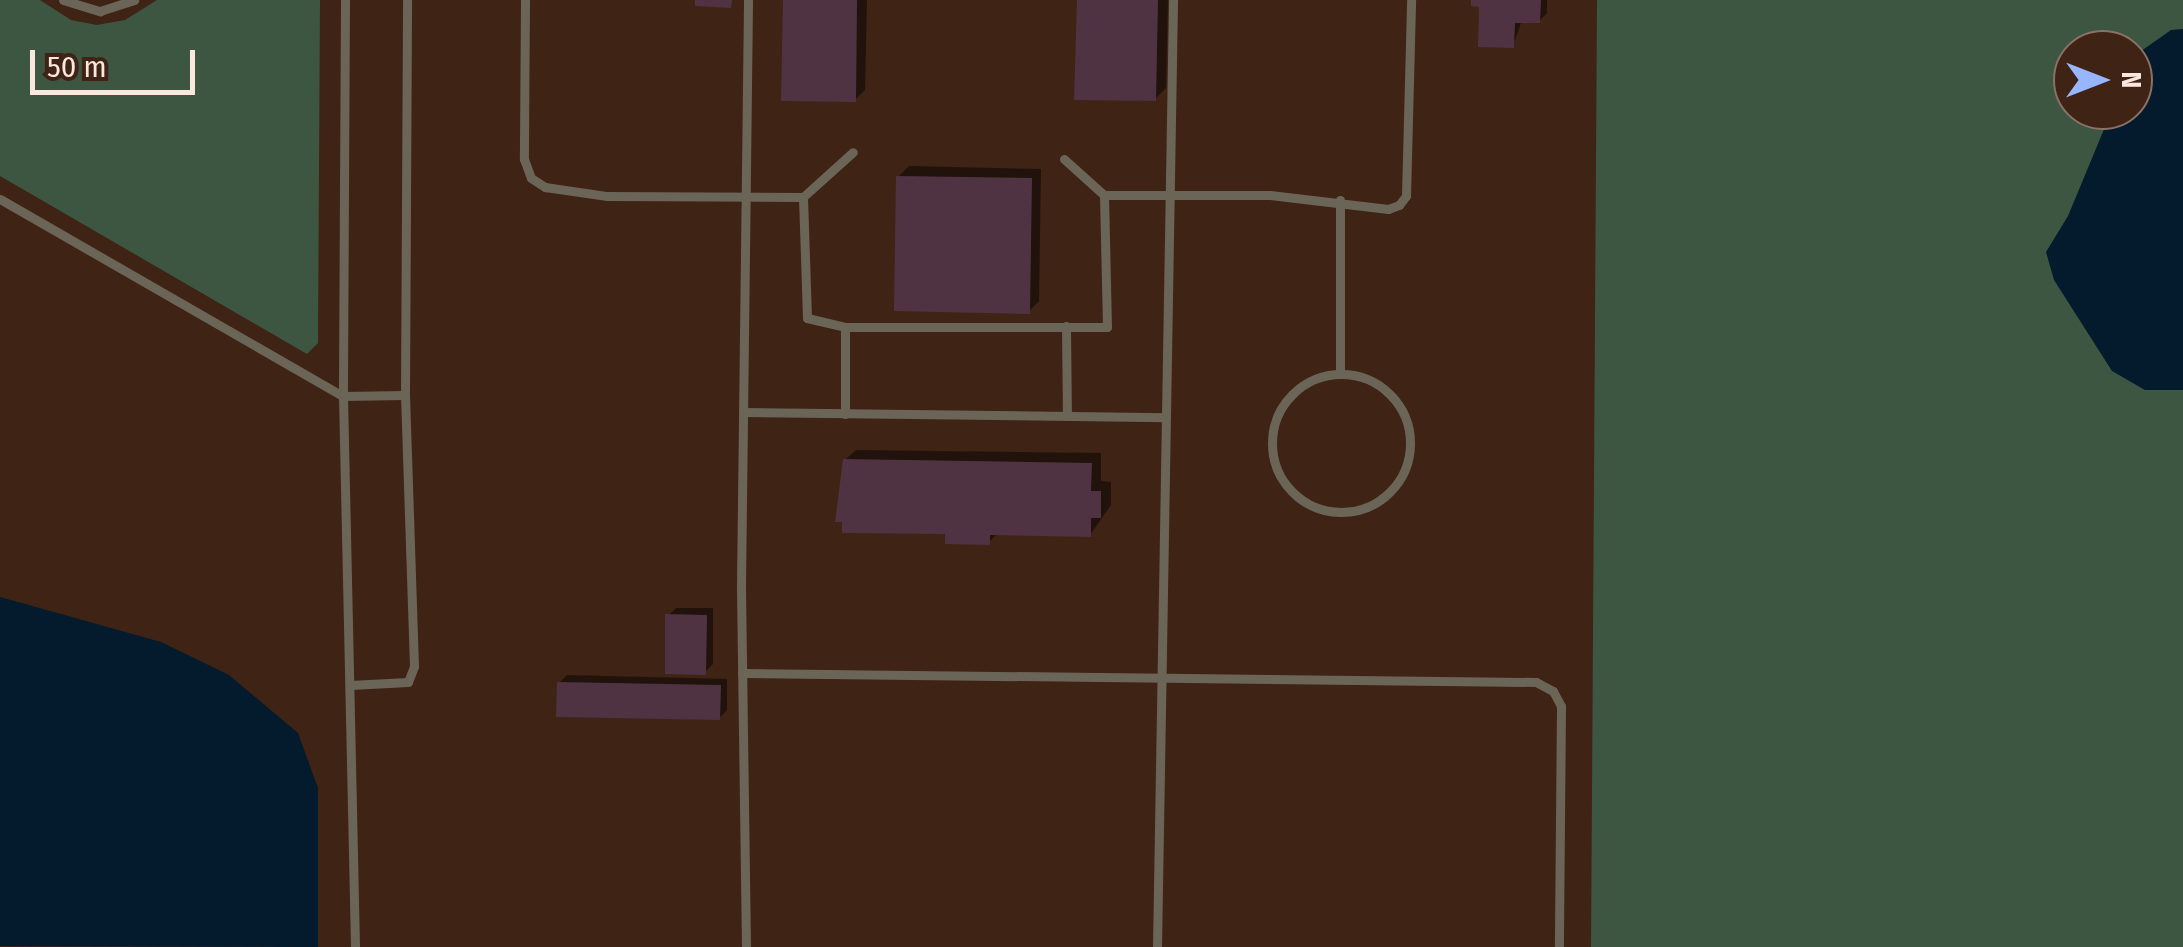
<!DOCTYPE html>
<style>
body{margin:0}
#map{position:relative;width:2183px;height:947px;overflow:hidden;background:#3f2315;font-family:"Fira Sans Condensed",sans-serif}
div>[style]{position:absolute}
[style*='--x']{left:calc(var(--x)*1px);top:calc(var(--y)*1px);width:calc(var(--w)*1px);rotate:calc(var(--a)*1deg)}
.green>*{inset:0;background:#3c5641}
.water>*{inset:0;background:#031b2d}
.shadow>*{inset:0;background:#0007}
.building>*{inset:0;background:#4f3343}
.service>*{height:9px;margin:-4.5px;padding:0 4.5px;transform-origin:4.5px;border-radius:4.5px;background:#6b6558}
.service>.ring{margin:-4.5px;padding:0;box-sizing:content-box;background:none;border:9px solid #6b6558;border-radius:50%}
span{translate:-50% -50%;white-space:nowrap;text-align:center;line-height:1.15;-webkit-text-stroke:9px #3f2315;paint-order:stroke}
.north{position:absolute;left:2053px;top:30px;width:100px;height:100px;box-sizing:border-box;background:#3f2315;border:2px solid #8a7165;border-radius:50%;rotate:90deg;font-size:28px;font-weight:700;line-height:40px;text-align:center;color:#fae7de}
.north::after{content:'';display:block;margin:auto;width:35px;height:45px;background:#97b6fd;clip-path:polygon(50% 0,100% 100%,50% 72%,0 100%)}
.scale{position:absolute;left:30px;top:50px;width:165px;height:45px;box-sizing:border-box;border:5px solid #fae7de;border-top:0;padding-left:12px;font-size:30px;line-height:35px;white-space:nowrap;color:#fae7de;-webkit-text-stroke:8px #3f2315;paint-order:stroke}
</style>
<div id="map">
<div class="green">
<i style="clip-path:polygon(0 0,40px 0,71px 20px,97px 25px,125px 20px,157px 0,320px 0,318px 343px,307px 354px,0 176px)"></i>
<i style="clip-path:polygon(evenodd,1597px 0,2183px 0,2183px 947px,1591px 947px,1597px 0,2073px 50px,2133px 50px,2133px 110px,2073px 110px,2073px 50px)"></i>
</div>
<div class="water">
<i style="clip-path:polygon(2183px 29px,2183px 390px,2145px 390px,2112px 371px,2054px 280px,2046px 252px,2068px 216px,2112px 110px,2133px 110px,2134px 56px,2171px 30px)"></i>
<i style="clip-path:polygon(0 597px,161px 642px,229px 675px,298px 733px,318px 788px,318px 947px,0 946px)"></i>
</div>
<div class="shadow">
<i style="clip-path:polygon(785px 0,867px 0,865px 90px,855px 100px)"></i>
<i style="clip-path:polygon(1079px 0,1168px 0,1166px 88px,1155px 99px)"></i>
<i style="clip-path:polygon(1474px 0,1547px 0,1547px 13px,1539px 21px,1522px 20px,1513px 46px)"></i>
<i style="clip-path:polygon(909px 166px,1041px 169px,1039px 301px,1029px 311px,898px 177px)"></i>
<i style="clip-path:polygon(856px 450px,1101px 453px,1101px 481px,1111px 482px,1111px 505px,1090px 535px,998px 533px,989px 542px,947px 532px,845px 460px)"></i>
<i style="clip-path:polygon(676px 608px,713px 608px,713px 664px,705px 672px,668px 616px)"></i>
<i style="clip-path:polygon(567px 675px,727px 679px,727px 710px,719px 718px,559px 683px)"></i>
</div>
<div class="building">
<i style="clip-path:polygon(695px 0,732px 0,731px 8px,695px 6px)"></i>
<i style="clip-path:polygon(783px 0,857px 0,856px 102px,781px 101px)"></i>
<i style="clip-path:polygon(1077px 0,1158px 0,1156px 101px,1074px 100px)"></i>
<i style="clip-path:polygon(1471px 0,1541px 0,1540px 23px,1515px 23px,1514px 48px,1478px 47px,1479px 7px,1471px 6px)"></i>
<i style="clip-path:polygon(896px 176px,1032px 178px,1030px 314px,894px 311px)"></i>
<i style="clip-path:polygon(843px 459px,1092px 463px,1091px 491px,1101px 491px,1101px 518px,1091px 518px,1091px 537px,990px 535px,990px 545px,945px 544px,945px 534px,842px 533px,842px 522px,835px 522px)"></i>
<i style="clip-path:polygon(665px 614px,707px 615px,706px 675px,665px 674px)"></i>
<i style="clip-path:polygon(557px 682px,721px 685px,720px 720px,556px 717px)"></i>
</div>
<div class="service">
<i style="--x:63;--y:0;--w:39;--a:17"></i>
<i style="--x:100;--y:11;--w:36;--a:-18"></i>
<i style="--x:345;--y:0;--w:396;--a:90.3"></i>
<i style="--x:343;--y:396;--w:551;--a:88.75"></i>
<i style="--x:525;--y:0;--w:159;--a:90.4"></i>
<i style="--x:524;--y:159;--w:20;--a:70"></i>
<i style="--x:531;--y:178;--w:17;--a:33"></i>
<i style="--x:545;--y:187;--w:63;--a:8.3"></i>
<i style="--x:607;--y:196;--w:196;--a:0.3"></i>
<i style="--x:803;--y:197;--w:121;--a:88.1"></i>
<i style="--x:807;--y:318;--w:39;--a:13"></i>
<i style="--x:845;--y:327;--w:262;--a:0"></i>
<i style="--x:1107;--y:327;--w:132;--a:-91.3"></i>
<i style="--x:1104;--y:195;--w:166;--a:0"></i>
<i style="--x:1270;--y:195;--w:119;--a:6.8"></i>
<i style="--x:1388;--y:209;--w:12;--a:-20"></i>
<i style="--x:1399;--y:205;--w:11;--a:-52"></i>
<i style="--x:1406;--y:196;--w:196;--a:-88.5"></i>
<i style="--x:1064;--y:159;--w:54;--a:42"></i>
<i style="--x:803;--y:197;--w:67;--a:-42"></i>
<i style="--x:0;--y:199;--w:396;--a:29.9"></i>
<i style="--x:343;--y:396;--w:62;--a:-0.9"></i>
<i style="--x:1340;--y:200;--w:173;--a:90"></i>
<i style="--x:1066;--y:326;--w:90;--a:89.4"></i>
<i class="ring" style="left:1272px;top:374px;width:129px;height:129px"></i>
<i style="--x:743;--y:412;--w:423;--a:0.7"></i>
<i style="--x:845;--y:414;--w:87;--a:-90"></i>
<i style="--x:742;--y:673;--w:794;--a:0.65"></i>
<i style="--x:1536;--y:682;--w:19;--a:28"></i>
<i style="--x:1553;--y:691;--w:17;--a:62"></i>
<i style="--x:1561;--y:706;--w:241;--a:90.5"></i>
<i style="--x:350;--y:685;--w:58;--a:-3"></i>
<i style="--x:408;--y:682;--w:17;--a:-69"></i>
<i style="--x:414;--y:666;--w:271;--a:-91.9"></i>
<i style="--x:405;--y:395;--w:395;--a:-89.7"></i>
<i style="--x:746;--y:947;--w:362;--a:-90.8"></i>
<i style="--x:741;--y:585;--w:585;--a:-89.31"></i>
<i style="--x:1157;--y:947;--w:947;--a:-89.03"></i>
</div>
<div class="north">N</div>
<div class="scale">50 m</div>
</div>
